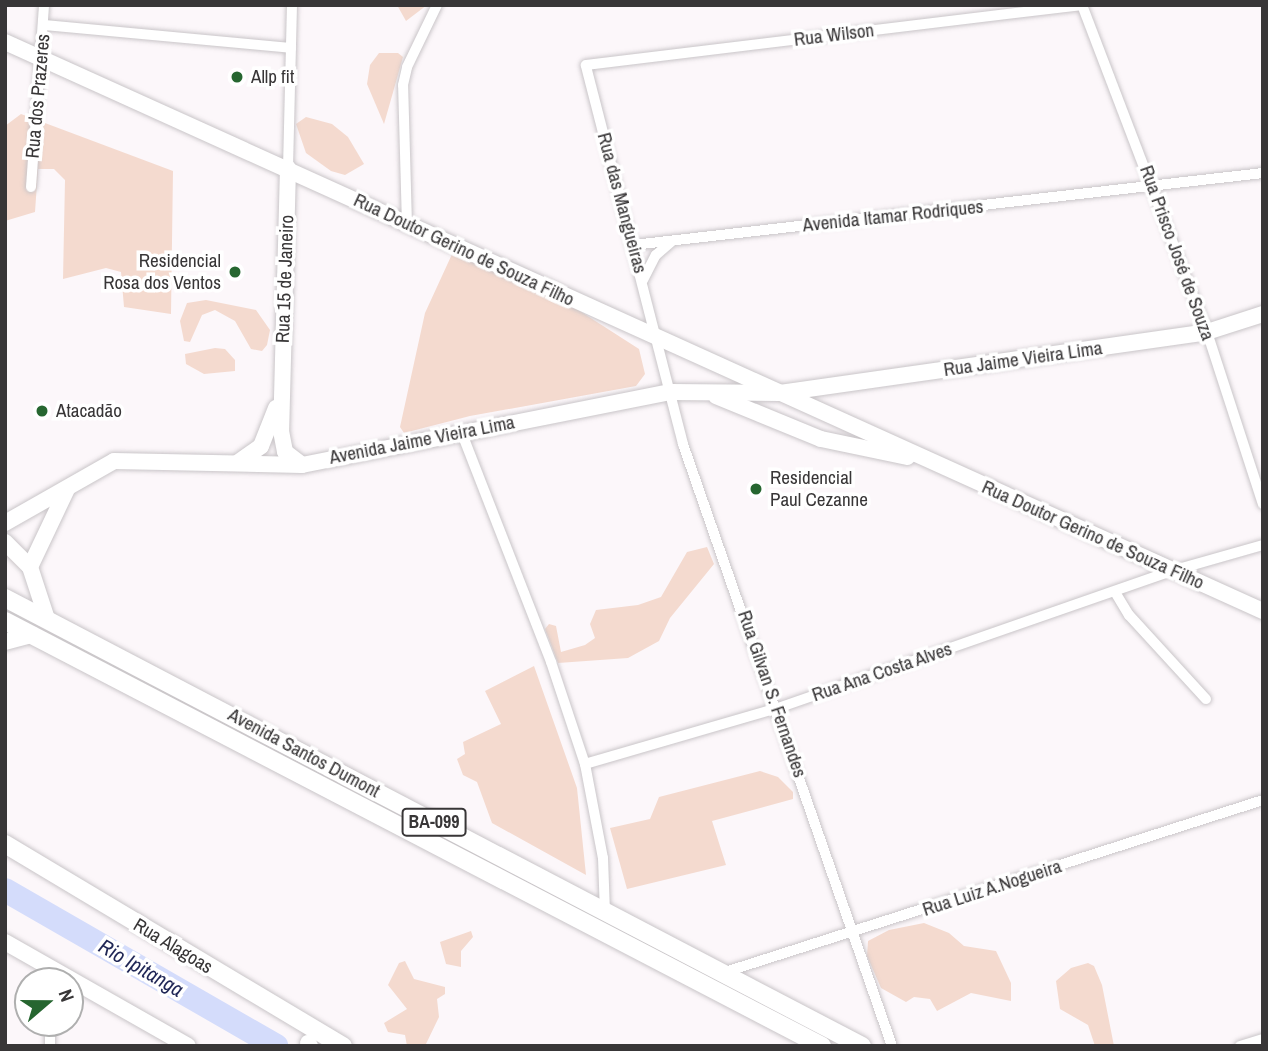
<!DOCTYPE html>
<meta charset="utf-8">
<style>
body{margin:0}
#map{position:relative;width:1268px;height:1051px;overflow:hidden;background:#fcf7fa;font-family:"Archivo Narrow",sans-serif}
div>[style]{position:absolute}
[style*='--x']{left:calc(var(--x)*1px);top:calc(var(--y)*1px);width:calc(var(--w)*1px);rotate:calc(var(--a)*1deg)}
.green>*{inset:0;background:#f4dacf}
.river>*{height:24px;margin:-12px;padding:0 12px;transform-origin:12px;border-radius:12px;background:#d4dcfb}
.roads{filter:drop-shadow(0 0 2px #c9c5c8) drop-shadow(0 0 2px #c9c5c8)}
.minor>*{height:10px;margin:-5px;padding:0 5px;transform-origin:5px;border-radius:5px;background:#fff}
.secondary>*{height:16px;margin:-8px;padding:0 8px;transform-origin:8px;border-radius:8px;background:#fff}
.primary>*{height:18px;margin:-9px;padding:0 9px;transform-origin:9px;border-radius:9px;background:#fff}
.trunk>*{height:18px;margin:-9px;padding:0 9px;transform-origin:9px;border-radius:9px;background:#fff}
.dots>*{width:19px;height:19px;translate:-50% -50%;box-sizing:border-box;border:4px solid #fff;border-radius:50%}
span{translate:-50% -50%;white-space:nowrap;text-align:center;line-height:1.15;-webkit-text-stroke:7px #fff;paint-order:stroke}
.shield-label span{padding:2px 5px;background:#fff;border:2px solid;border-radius:5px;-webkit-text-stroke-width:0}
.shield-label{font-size:18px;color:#383637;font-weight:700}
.street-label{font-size:19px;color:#383637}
.poi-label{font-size:19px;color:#383637}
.left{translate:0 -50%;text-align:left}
.right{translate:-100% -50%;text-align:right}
.water-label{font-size:21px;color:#1f2655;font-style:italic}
.frame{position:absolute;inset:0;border:7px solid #383637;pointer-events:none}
.north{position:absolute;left:14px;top:967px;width:70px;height:70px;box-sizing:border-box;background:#fff;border:2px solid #afafaf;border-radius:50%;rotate:70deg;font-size:19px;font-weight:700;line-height:28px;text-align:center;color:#383637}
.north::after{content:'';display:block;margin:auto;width:24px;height:32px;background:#266630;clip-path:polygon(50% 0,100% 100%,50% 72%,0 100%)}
</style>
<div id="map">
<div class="green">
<i style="clip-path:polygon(397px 5px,427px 5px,406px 21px)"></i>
<i style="clip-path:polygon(379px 53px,398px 53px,403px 57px,384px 124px,367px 84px,370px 65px)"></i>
<i style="clip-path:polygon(21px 114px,173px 171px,171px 314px,124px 307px,121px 272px,106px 268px,63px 279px,65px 180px,54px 169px,38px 169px,35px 212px,5px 221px,5px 126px)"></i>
<i style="clip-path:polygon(306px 117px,332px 124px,348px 137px,364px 164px,345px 175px,331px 171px,306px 153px,296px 124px)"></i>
<i style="clip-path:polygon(453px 252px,572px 306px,639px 349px,645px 374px,636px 386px,470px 416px,404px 433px,400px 427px,425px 313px)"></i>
<i style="clip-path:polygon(206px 300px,256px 310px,270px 330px,267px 345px,262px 351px,251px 349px,235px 321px,215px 310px,202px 315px,190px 342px,184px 341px,180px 321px,187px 303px)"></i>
<i style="clip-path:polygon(215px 348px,225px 349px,235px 360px,235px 371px,204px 374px,186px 364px,185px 354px)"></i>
<i style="clip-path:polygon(707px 547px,714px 564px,670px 618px,659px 641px,628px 658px,558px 663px,545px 629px,549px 624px,556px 626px,561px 652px,585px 645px,595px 638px,590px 624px,596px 610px,638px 605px,661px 597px,687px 552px)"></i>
<i style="clip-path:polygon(534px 666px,577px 788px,586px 875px,492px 823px,477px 782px,463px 775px,457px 759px,465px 754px,463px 742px,501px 724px,485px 691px)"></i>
<i style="clip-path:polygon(760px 771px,778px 777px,793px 792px,793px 799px,712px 821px,726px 865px,627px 889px,610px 828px,650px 819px,659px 797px)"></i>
<i style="clip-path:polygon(924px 923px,949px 933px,964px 946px,996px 951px,1011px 983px,1011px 1001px,971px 993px,937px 1011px,930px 999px,914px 997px,906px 1002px,881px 988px,867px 956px,868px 941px,889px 930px)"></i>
<i style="clip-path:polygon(471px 931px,473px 937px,461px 951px,461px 967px,446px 964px,440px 942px)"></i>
<i style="clip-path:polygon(405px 961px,414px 979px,445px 987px,445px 994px,437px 999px,439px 1017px,425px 1046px,407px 1046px,405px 1035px,388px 1032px,384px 1023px,407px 1009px,388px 985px,399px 963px)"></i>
<i style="clip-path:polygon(1088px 963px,1094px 966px,1102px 985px,1114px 1046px,1095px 1046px,1088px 1025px,1060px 1009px,1056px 981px,1071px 968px)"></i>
</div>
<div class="river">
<i style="--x:5;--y:890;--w:313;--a:29.9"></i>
</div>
<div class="roads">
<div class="minor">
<i style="--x:1082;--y:5;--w:350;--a:69.1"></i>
<i style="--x:1207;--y:332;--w:181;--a:72"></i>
<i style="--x:44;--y:25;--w:248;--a:5.3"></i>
<i style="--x:288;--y:168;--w:163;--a:-88.6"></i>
<i style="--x:31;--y:187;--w:182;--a:-85.9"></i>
<i style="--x:407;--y:225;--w:140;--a:-91.6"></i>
<i style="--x:403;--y:85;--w:18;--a:-77"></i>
<i style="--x:407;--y:67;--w:69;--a:-64.2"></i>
<i style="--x:633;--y:245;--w:634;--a:-6.52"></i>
<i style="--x:643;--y:280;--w:28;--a:-63"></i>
<i style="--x:656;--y:255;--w:21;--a:-41"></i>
<i style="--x:461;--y:431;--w:248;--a:68.7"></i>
<i style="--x:551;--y:662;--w:108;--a:71.6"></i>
<i style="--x:585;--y:764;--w:96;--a:79.2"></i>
<i style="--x:603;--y:858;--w:54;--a:87.9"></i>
<i style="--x:1115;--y:592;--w:27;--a:59"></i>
<i style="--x:1129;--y:615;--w:114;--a:47.5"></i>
<i style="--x:585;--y:764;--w:201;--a:-16.2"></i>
<i style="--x:778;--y:708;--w:420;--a:-19.2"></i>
<i style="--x:1175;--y:570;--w:91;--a:-15.9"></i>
<i style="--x:722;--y:973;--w:568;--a:-17.73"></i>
<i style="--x:50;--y:1023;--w:23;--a:90"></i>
<i style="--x:892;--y:1046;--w:637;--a:-109.15"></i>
<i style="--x:683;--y:444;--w:391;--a:-104.4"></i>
<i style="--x:586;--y:65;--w:500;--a:-6.9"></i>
<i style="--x:1240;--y:1046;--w:24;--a:-17"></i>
</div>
<div class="secondary">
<i style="--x:5;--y:42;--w:1381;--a:24.34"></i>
<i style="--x:288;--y:168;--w:263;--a:91.5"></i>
<i style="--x:281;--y:431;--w:21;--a:79"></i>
<i style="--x:285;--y:452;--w:21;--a:37"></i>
<i style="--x:716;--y:396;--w:113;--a:22.3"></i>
<i style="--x:821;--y:439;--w:88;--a:11.8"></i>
<i style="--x:237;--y:463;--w:29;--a:-35"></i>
<i style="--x:261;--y:446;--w:41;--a:-68.5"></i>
<i style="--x:5;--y:523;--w:125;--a:-29.6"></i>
<i style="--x:114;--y:461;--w:188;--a:1.2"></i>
<i style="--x:302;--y:465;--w:376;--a:-11.2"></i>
<i style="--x:671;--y:392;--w:109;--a:0.5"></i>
<i style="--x:780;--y:393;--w:431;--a:-8.1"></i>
<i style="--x:1207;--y:332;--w:59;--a:-17.8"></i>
<i style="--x:5;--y:542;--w:35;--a:45"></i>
<i style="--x:47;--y:619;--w:55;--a:-108.1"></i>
<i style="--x:30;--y:567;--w:86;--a:-64.6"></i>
<i style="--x:5;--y:642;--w:28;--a:-15"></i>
<i style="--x:5;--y:942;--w:210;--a:29.6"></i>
<i style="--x:308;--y:1043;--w:4;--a:56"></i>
</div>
<div class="primary">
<i style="--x:5;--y:844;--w:394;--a:30.9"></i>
</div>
<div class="trunk">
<i style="--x:5;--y:598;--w:967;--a:27.6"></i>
<i style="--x:5;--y:621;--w:921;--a:27.48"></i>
</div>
</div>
<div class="dots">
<i style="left:237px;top:77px;background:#266630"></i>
<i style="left:235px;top:272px;background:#266630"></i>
<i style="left:42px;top:411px;background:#266630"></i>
<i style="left:756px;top:489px;background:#266630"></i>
</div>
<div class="shield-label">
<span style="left:434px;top:822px">BA-099</span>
</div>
<div class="street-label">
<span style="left:834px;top:35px;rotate:-7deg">Rua Wilson</span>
<span style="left:38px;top:96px;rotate:-85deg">Rua dos Prazeres</span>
<span style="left:622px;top:203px;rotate:75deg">Rua das Mangueiras</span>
<span style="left:893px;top:216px;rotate:-6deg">Avenida Itamar Rodriques</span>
<span style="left:464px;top:250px;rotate:25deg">Rua Doutor Gerino de Souza Filho</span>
<span style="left:1177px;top:253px;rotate:70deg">Rua Prisco José de Souza</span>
<span style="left:285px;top:279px;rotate:-88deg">Rua 15 de Janeiro</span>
<span style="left:1023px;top:359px;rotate:-8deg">Rua Jaime Vieira Lima</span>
<span style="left:422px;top:440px;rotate:-11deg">Avenida Jaime Vieira Lima</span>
<span style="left:1093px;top:535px;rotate:24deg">Rua Doutor Gerino de Souza Filho</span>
<span style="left:882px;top:672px;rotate:-19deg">Rua Ana Costa Alves</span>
<span style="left:772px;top:694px;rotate:71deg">Rua Gilvan S. Fernandes</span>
<span style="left:304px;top:753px;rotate:28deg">Avenida Santos Dumont</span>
<span style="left:992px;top:888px;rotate:-18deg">Rua Luiz A.Nogueira</span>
<span style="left:173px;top:946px;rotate:31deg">Rua Alagoas</span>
</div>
<div class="poi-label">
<span class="left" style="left:251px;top:77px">Allp fit</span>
<span class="right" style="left:221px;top:272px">Residencial<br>Rosa dos Ventos</span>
<span class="left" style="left:56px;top:411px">Atacadão</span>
<span class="left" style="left:770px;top:489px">Residencial<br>Paul Cezanne</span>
</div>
<div class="water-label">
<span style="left:141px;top:968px;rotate:30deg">Rio Ipitanga</span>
</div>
<div class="frame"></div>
<div class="north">N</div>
</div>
